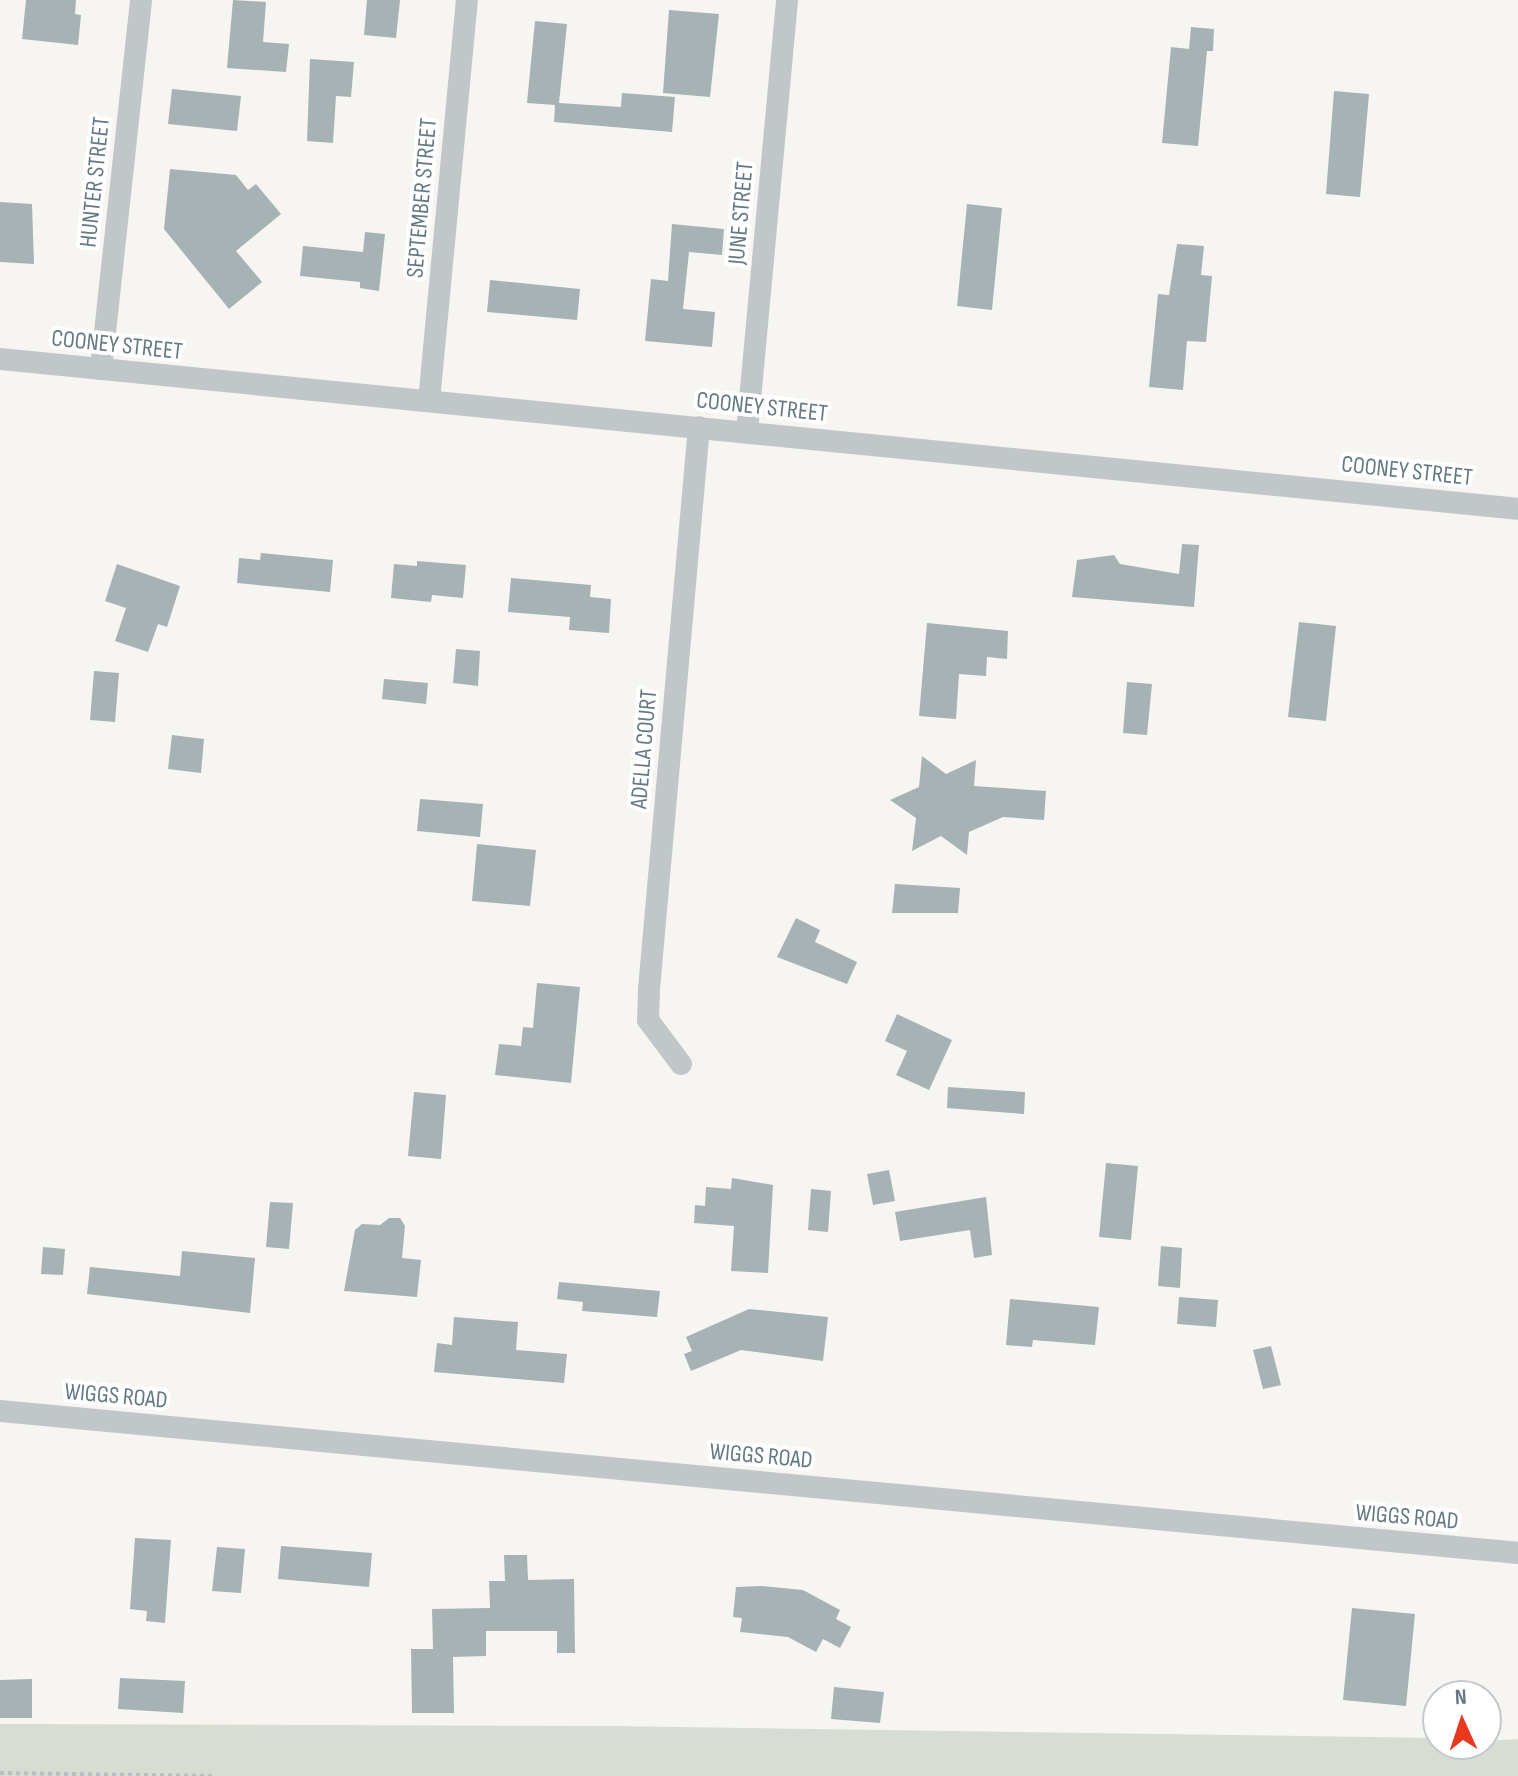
<!DOCTYPE html>
<style>
body{margin:0}
#map{position:relative;width:1518px;height:1776px;overflow:hidden;background:#f6f5f2;font-family:"Sofia Sans Condensed",sans-serif}
div>[style]{position:absolute}
[style*='--x']{left:calc(var(--x)*1px);top:calc(var(--y)*1px);width:calc(var(--w)*1px);rotate:calc(var(--a)*1deg)}
.green>*{inset:0;background:#d8ddd3}
.building>*{inset:0;background:#a7b2b5}
.path>*{height:4px;margin-top:-2px;transform-origin:0;background:repeating-linear-gradient(90deg,#bbbec0 0 4px,transparent 0 8px)}
.minor>*{height:22px;margin:-11px;padding:0 11px;transform-origin:11px;border-radius:11px;background:#c1c6c8}
span{translate:-50% -50%;white-space:nowrap;text-align:center;line-height:1.15;-webkit-text-stroke:8px #fff;paint-order:stroke}
.street-label{font-size:24px;color:#647984}
.north{position:absolute;left:1422px;top:1680px;width:80px;height:80px;box-sizing:border-box;background:#fff;border:2px solid #c1c9ce;border-radius:50%;rotate:357deg;font-size:22px;font-weight:700;line-height:32px;text-align:center;color:#647984}
.north::after{content:'';display:block;margin:auto;width:28px;height:36px;background:#e8381f;clip-path:polygon(50% 0,100% 100%,50% 72%,0 100%)}
</style>
<div id="map">
<div class="green">
<i style="clip-path:polygon(0 1724px,610px 1726px,1438px 1738px,1438px 1744px,1518px 1739px,1518px 1776px,0 1776px)"></i>
</div>
<div class="building">
<i style="clip-path:polygon(26px 0,76px 0,75px 14px,81px 15px,78px 45px,22px 39px)"></i>
<i style="clip-path:polygon(233px 0,266px 2px,263px 42px,289px 44px,286px 72px,227px 68px)"></i>
<i style="clip-path:polygon(367px 0,400px 0,396px 38px,364px 35px)"></i>
<i style="clip-path:polygon(669px 10px,719px 14px,710px 97px,663px 93px)"></i>
<i style="clip-path:polygon(535px 21px,567px 24px,559px 103px,621px 107px,622px 93px,675px 97px,672px 132px,554px 122px,555px 105px,527px 103px)"></i>
<i style="clip-path:polygon(1191px 27px,1214px 29px,1213px 51px,1207px 51px,1198px 146px,1162px 143px,1171px 47px,1189px 49px)"></i>
<i style="clip-path:polygon(310px 59px,354px 62px,351px 97px,336px 96px,333px 143px,307px 141px)"></i>
<i style="clip-path:polygon(172px 89px,241px 96px,237px 131px,168px 124px)"></i>
<i style="clip-path:polygon(1334px 91px,1369px 94px,1360px 197px,1326px 194px)"></i>
<i style="clip-path:polygon(170px 169px,236px 175px,248px 190px,256px 184px,281px 214px,236px 251px,262px 282px,229px 309px,164px 229px)"></i>
<i style="clip-path:polygon(0 202px,32px 204px,34px 264px,0 262px)"></i>
<i style="clip-path:polygon(967px 204px,1002px 208px,992px 310px,957px 306px)"></i>
<i style="clip-path:polygon(672px 224px,724px 229px,722px 255px,689px 252px,683px 309px,715px 312px,712px 347px,645px 341px,651px 279px,668px 281px)"></i>
<i style="clip-path:polygon(365px 232px,385px 234px,379px 291px,360px 288px,360px 282px,300px 276px,303px 246px,363px 252px)"></i>
<i style="clip-path:polygon(1177px 244px,1204px 246px,1201px 275px,1212px 276px,1206px 342px,1187px 341px,1183px 390px,1149px 387px,1158px 294px,1169px 295px)"></i>
<i style="clip-path:polygon(490px 280px,580px 289px,577px 320px,487px 312px)"></i>
<i style="clip-path:polygon(1182px 544px,1199px 545px,1194px 607px,1072px 597px,1077px 560px,1114px 555px,1120px 564px,1179px 574px)"></i>
<i style="clip-path:polygon(261px 553px,333px 560px,330px 592px,237px 583px,239px 558px,260px 560px)"></i>
<i style="clip-path:polygon(417px 561px,466px 565px,463px 598px,432px 595px,431px 602px,391px 598px,394px 564px,417px 566px)"></i>
<i style="clip-path:polygon(117px 564px,180px 586px,167px 627px,158px 624px,148px 652px,115px 641px,126px 608px,105px 601px)"></i>
<i style="clip-path:polygon(511px 578px,591px 585px,590px 597px,611px 599px,609px 633px,569px 630px,570px 617px,508px 612px)"></i>
<i style="clip-path:polygon(1299px 622px,1336px 626px,1326px 721px,1288px 717px)"></i>
<i style="clip-path:polygon(927px 623px,1008px 631px,1007px 659px,987px 657px,986px 676px,959px 674px,956px 719px,919px 716px)"></i>
<i style="clip-path:polygon(456px 649px,480px 651px,478px 686px,453px 683px)"></i>
<i style="clip-path:polygon(94px 671px,119px 673px,115px 722px,90px 720px)"></i>
<i style="clip-path:polygon(384px 679px,428px 683px,426px 704px,382px 699px)"></i>
<i style="clip-path:polygon(1127px 682px,1152px 684px,1147px 735px,1123px 733px)"></i>
<i style="clip-path:polygon(172px 735px,204px 739px,201px 773px,168px 769px)"></i>
<i style="clip-path:polygon(922px 756px,946px 774px,976px 760px,974px 786px,1046px 791px,1044px 820px,1003px 817px,969px 832px,967px 855px,941px 836px,912px 851px,916px 818px,890px 800px,919px 787px)"></i>
<i style="clip-path:polygon(420px 799px,483px 804px,480px 837px,417px 831px)"></i>
<i style="clip-path:polygon(477px 844px,536px 850px,530px 906px,472px 901px)"></i>
<i style="clip-path:polygon(895px 884px,960px 888px,958px 913px,892px 913px)"></i>
<i style="clip-path:polygon(796px 918px,820px 930px,815px 942px,857px 962px,847px 984px,777px 957px)"></i>
<i style="clip-path:polygon(537px 983px,580px 987px,571px 1083px,495px 1075px,499px 1044px,521px 1046px,523px 1027px,533px 1028px)"></i>
<i style="clip-path:polygon(897px 1014px,952px 1040px,929px 1090px,896px 1075px,907px 1051px,885px 1041px)"></i>
<i style="clip-path:polygon(948px 1087px,1025px 1092px,1024px 1114px,947px 1108px)"></i>
<i style="clip-path:polygon(414px 1092px,446px 1095px,441px 1159px,408px 1156px)"></i>
<i style="clip-path:polygon(1106px 1163px,1138px 1166px,1131px 1240px,1099px 1237px)"></i>
<i style="clip-path:polygon(889px 1170px,895px 1201px,873px 1205px,867px 1174px)"></i>
<i style="clip-path:polygon(732px 1178px,773px 1185px,768px 1273px,731px 1271px,734px 1226px,694px 1223px,695px 1205px,705px 1206px,706px 1187px,731px 1189px)"></i>
<i style="clip-path:polygon(811px 1189px,831px 1191px,828px 1232px,808px 1230px)"></i>
<i style="clip-path:polygon(986px 1197px,992px 1255px,974px 1258px,970px 1230px,900px 1241px,895px 1212px)"></i>
<i style="clip-path:polygon(270px 1202px,293px 1203px,289px 1249px,266px 1247px)"></i>
<i style="clip-path:polygon(389px 1218px,400px 1218px,405px 1226px,402px 1258px,421px 1260px,417px 1297px,344px 1291px,355px 1230px,362px 1224px,380px 1225px)"></i>
<i style="clip-path:polygon(1161px 1246px,1182px 1248px,1180px 1288px,1158px 1286px)"></i>
<i style="clip-path:polygon(43px 1247px,65px 1249px,63px 1275px,41px 1274px)"></i>
<i style="clip-path:polygon(182px 1251px,255px 1258px,250px 1313px,87px 1294px,90px 1267px,180px 1276px)"></i>
<i style="clip-path:polygon(559px 1282px,660px 1291px,657px 1317px,582px 1311px,583px 1302px,557px 1299px)"></i>
<i style="clip-path:polygon(1179px 1297px,1218px 1300px,1216px 1327px,1177px 1324px)"></i>
<i style="clip-path:polygon(1010px 1299px,1099px 1307px,1095px 1345px,1033px 1340px,1032px 1347px,1006px 1345px)"></i>
<i style="clip-path:polygon(749px 1309px,828px 1317px,823px 1361px,741px 1350px,691px 1371px,684px 1354px,692px 1351px,686px 1337px)"></i>
<i style="clip-path:polygon(454px 1317px,518px 1322px,516px 1350px,567px 1354px,564px 1383px,434px 1372px,437px 1343px,452px 1345px)"></i>
<i style="clip-path:polygon(1271px 1346px,1281px 1385px,1263px 1389px,1253px 1350px)"></i>
<i style="clip-path:polygon(135px 1538px,171px 1540px,165px 1623px,146px 1621px,147px 1611px,130px 1609px)"></i>
<i style="clip-path:polygon(281px 1546px,372px 1553px,369px 1587px,278px 1579px)"></i>
<i style="clip-path:polygon(217px 1547px,245px 1549px,241px 1593px,212px 1591px)"></i>
<i style="clip-path:polygon(504px 1555px,527px 1555px,528px 1580px,574px 1579px,575px 1653px,557px 1653px,557px 1631px,486px 1631px,486px 1656px,453px 1657px,454px 1713px,412px 1713px,411px 1649px,433px 1649px,432px 1609px,490px 1608px,489px 1581px,505px 1581px)"></i>
<i style="clip-path:polygon(761px 1586px,803px 1590px,840px 1610px,836px 1619px,851px 1627px,840px 1648px,823px 1639px,816px 1652px,788px 1637px,740px 1632px,742px 1618px,733px 1617px,736px 1587px)"></i>
<i style="clip-path:polygon(1352px 1608px,1415px 1614px,1406px 1706px,1343px 1700px)"></i>
<i style="clip-path:polygon(120px 1678px,185px 1681px,183px 1713px,118px 1709px)"></i>
<i style="clip-path:polygon(32px 1679px,32px 1718px,0 1718px,0 1680px)"></i>
<i style="clip-path:polygon(834px 1687px,884px 1692px,880px 1723px,831px 1719px)"></i>
</div>
<div class="path">
<i style="--x:0;--y:1773;--w:215;--a:0.8"></i>
</div>
<div class="minor">
<i style="--x:0;--y:359;--w:1525;--a:5.64"></i>
<i style="--x:101;--y:369;--w:371;--a:-83.8"></i>
<i style="--x:429;--y:401;--w:403;--a:-84.6"></i>
<i style="--x:747;--y:432;--w:434;--a:-84.7"></i>
<i style="--x:681;--y:1064;--w:55;--a:-126.9"></i>
<i style="--x:648;--y:1020;--w:31;--a:-88"></i>
<i style="--x:649;--y:989;--w:564;--a:-84.92"></i>
<i style="--x:0;--y:1411;--w:1525;--a:5.34"></i>
</div>
<div class="street-label">
<span style="left:95px;top:182px;rotate:-84deg">HUNTER STREET</span>
<span style="left:422px;top:198px;rotate:-85deg">SEPTEMBER STREET</span>
<span style="left:741px;top:213px;rotate:-85deg">JUNE STREET</span>
<span style="left:117px;top:345px;rotate:6deg">COONEY STREET</span>
<span style="left:762px;top:407px;rotate:6deg">COONEY STREET</span>
<span style="left:1407px;top:471px;rotate:6deg">COONEY STREET</span>
<span style="left:644px;top:749px;rotate:-85deg">ADELLA COURT</span>
<span style="left:116px;top:1396px;rotate:5deg">WIGGS ROAD</span>
<span style="left:761px;top:1456px;rotate:5deg">WIGGS ROAD</span>
<span style="left:1407px;top:1517px;rotate:5deg">WIGGS ROAD</span>
</div>
<div class="north">N</div>
</div>
